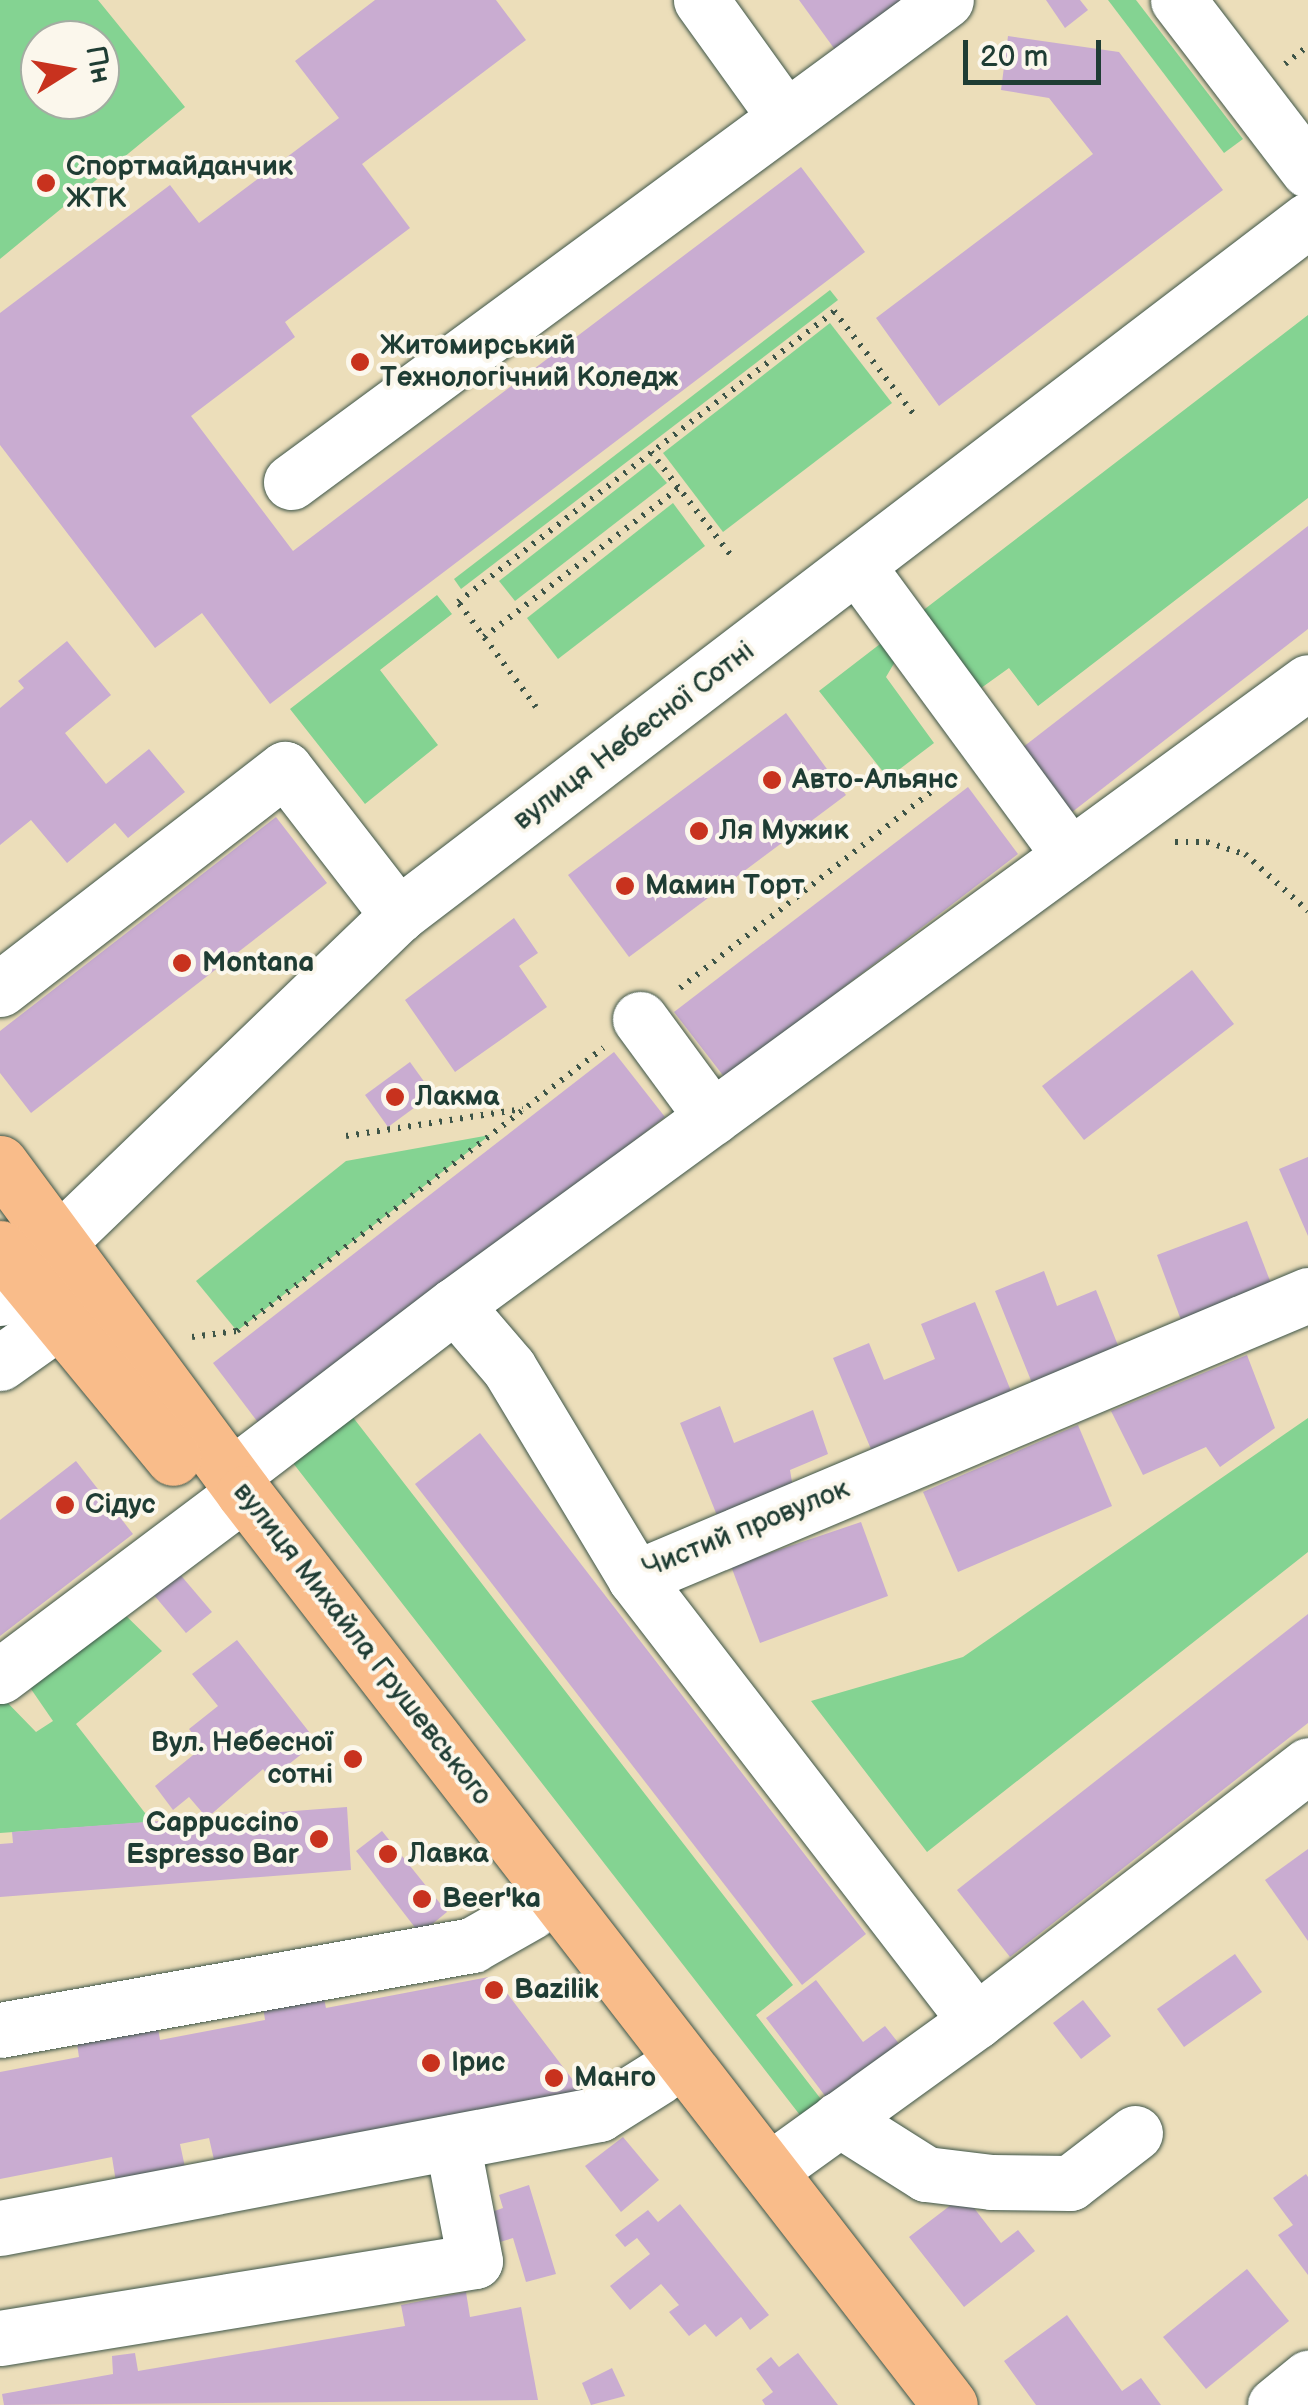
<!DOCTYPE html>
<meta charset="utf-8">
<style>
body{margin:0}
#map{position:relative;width:1308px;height:2405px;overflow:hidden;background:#ecdeba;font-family:"Balsamiq Sans",sans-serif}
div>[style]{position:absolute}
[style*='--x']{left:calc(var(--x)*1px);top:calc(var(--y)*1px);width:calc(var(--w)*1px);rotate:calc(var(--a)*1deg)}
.green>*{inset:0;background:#84d392}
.building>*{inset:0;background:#c9acd1}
.path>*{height:6px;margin-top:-3px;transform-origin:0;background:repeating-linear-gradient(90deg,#3e5548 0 2.5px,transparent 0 10.5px)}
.roads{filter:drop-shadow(0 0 2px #3e5548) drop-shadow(0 0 2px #3e5548)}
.minor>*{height:55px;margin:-27.5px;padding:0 27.5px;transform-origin:27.5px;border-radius:27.5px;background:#fff}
.major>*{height:55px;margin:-27.5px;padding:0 27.5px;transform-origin:27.5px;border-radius:27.5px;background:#f9bc8a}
.dots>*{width:28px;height:28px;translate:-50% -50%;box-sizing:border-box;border:5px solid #fbf7ec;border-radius:50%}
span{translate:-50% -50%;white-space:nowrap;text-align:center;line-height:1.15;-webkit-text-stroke:8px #fbf7ec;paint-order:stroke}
.poi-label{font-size:28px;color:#1f3d34;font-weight:700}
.left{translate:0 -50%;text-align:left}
.right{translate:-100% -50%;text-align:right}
.street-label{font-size:28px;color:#1f3d34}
.north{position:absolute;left:20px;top:20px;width:100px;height:100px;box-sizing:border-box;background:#fbf7ec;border:2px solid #a3ada2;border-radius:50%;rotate:79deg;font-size:28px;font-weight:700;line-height:40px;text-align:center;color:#1f3d34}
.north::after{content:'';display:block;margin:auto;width:35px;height:45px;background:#c8321e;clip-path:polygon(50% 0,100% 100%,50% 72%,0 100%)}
.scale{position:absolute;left:963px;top:40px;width:138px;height:45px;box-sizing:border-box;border:5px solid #1f3d34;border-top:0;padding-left:12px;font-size:30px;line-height:35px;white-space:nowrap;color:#1f3d34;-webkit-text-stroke:8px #fbf7ec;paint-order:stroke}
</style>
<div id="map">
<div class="green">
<i style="clip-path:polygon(evenodd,0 0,98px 0,185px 107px,0 259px,0 0,40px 40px,100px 40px,100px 100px,40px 100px,40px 40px)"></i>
<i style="clip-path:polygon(1108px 0,1136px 0,1243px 139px,1224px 153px)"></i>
<i style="clip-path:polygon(830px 290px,838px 300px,461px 589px,454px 579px)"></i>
<i style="clip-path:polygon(1308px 315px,1308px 498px,1038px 706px,1009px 668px,970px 696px,917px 615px)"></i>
<i style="clip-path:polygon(830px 323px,892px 403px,723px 532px,663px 453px)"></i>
<i style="clip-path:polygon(650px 463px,667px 483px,515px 601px,499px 581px)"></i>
<i style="clip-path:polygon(673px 503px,705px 546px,558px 659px,527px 618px)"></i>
<i style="clip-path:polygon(437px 595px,452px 614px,380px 670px,438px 745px,365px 804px,290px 709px)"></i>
<i style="clip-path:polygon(893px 634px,903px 648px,886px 677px,934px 743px,888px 778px,819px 691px)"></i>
<i style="clip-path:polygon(490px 1135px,237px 1331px,196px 1281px,346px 1161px)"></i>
<i style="clip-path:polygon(345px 1407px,793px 1985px,756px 2015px,827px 2107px,803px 2119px,286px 1454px)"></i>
<i style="clip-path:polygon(1308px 1418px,1308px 1552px,927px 1852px,811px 1701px,963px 1657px)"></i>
<i style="clip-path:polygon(115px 1605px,162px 1651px,76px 1724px,152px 1822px,0 1833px,0 1695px,36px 1732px,53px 1721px,20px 1673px)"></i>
</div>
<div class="building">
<i style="clip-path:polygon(375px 0,496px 0,526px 40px,362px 164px,410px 228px,285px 322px,295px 337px,191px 416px,293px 551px,801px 167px,865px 252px,270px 704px,202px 613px,155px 648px,0 445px,0 313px,170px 185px,199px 223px,339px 118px,295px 61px)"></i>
<i style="clip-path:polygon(799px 0,912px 0,841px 58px)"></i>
<i style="clip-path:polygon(1046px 0,1080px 0,1088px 10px,1065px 28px)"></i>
<i style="clip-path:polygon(1008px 36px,1119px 52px,1223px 190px,939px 406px,876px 318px,1093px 154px,1049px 98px,1001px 90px)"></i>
<i style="clip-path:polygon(1308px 526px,1308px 629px,1067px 816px,1018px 751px)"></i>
<i style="clip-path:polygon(67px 641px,111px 695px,65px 733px,106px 784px,149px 749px,185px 792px,128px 838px,115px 823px,67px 863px,31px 820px,0 845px,0 708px,24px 688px,18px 681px)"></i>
<i style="clip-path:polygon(786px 713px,846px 795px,629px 957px,568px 875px)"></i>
<i style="clip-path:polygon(968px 787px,1018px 854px,725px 1078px,674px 1012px)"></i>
<i style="clip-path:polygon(276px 817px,327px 883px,31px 1113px,0 1073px,0 1031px)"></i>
<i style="clip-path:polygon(514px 918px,538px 953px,519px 966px,547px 1007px,455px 1072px,405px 1000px)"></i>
<i style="clip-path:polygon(1192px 970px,1234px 1024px,1084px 1140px,1042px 1086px)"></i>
<i style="clip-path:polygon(614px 1052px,665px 1117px,263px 1429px,213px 1363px)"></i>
<i style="clip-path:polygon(410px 1062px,433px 1094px,388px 1127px,365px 1095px)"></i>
<i style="clip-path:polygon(1308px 1157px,1308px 1236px,1279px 1169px)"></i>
<i style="clip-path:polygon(1247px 1221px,1272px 1286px,1181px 1320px,1157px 1255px)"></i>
<i style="clip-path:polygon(1044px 1271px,1057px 1306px,1096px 1290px,1119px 1348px,1032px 1383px,995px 1291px)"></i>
<i style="clip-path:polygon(975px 1302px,1013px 1396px,873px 1454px,833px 1358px,869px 1343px,884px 1380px,935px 1359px,921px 1324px)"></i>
<i style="clip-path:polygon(1247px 1355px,1275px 1428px,1220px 1467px,1206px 1447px,1143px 1475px,1111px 1411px)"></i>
<i style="clip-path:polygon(720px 1406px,734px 1443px,813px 1410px,828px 1454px,790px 1470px,793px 1488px,718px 1518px,680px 1423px)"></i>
<i style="clip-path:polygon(1078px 1425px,1112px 1506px,958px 1572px,923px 1492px)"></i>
<i style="clip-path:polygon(480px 1433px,866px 1934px,802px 1985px,415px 1484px)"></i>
<i style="clip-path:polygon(76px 1461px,133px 1534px,0 1636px,0 1520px)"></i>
<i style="clip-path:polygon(861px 1522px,888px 1596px,760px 1643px,731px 1566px)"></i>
<i style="clip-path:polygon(178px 1572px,212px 1612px,186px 1633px,153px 1594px)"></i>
<i style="clip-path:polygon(1308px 1614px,1308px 1723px,1010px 1957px,957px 1890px)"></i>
<i style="clip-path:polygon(237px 1640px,317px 1742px,270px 1779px,263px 1769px,207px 1818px,189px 1797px,173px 1810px,155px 1786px,203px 1747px,189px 1729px,218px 1706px,192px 1674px)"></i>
<i style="clip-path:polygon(347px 1807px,351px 1870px,0 1897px,0 1844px,13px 1843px,12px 1832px)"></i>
<i style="clip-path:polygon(382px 1831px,447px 1912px,420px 1934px,356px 1851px)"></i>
<i style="clip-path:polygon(1308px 1849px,1308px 1941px,1265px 1880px)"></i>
<i style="clip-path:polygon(1235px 1954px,1262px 1992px,1184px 2047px,1157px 2009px)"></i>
<i style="clip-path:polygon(494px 1976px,585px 2096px,217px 2173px,209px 2138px,180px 2144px,188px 2181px,118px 2195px,112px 2157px,0 2179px,0 2072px,79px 2057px,77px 2044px,158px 2028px,160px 2040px,265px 2020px,263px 2006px,323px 1994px,326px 2008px)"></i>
<i style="clip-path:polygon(816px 1980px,863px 2042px,885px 2026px,904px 2050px,832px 2105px,766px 2018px)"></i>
<i style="clip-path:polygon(1083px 2000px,1111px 2036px,1081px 2059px,1053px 2023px)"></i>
<i style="clip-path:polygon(623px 2137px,659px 2180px,621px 2212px,585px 2166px)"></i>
<i style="clip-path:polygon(1306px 2174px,1308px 2177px,1308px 2275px,1278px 2235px,1293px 2225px,1273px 2198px)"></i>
<i style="clip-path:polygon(529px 2185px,556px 2274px,526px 2282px,513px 2238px,490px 2245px,483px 2215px,503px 2208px,499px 2195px)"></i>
<i style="clip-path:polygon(964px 2195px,1001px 2243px,1018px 2230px,1035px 2251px,964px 2307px,909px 2237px)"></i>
<i style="clip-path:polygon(680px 2204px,769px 2315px,750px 2330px,741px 2317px,716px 2337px,705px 2324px,689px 2336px,669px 2312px,679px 2305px,661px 2284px,630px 2310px,610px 2286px,650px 2254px,637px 2238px,625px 2247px,615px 2235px,648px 2210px,658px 2222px)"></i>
<i style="clip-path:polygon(1247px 2269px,1289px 2321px,1206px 2389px,1163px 2337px)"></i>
<i style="clip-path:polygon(466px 2292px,470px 2317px,521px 2307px,538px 2400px,4px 2405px,2px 2394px,113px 2374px,112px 2356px,135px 2353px,138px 2371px,405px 2326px,401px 2305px)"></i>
<i style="clip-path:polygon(1067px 2315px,1122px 2391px,1141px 2378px,1161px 2405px,1036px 2405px,1004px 2361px)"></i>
<i style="clip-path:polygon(798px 2353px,838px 2405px,765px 2405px,762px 2400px,773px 2392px,756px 2369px,771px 2357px,779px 2367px)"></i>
<i style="clip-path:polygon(612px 2368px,625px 2396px,591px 2405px,582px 2383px)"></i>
</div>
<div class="path">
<i style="--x:1285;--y:64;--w:29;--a:-38"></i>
<i style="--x:651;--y:452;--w:134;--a:52.3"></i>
<i style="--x:484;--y:637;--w:245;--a:-37.4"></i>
<i style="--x:536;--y:707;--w:131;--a:-126.6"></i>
<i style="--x:458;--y:602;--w:475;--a:-37.7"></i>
<i style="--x:834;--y:311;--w:134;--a:52.3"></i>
<i style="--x:1175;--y:842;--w:32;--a:0"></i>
<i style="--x:1207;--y:842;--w:40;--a:18"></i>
<i style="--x:1245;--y:854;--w:85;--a:42.1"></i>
<i style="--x:680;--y:988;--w:343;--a:-38"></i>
<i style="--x:346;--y:1136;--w:179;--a:-8.7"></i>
<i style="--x:192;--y:1337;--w:45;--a:-7.6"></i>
<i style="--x:237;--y:1331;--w:463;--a:-37.7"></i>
</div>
<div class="roads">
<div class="minor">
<i style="--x:701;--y:0;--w:144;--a:54.3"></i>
<i style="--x:1178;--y:0;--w:214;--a:52.6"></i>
<i style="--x:291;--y:482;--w:813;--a:-36.35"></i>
<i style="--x:858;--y:567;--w:358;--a:53.7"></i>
<i style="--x:0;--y:989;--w:360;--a:-37.7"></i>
<i style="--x:285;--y:769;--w:185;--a:52.3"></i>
<i style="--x:640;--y:1019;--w:122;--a:53.7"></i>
<i style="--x:0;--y:1298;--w:552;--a:-43.9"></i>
<i style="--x:398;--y:915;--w:1145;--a:-37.37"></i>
<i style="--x:455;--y:1305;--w:1056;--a:-36.14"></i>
<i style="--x:0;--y:1363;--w:76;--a:-35.4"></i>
<i style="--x:231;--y:1476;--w:282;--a:-37.4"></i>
<i style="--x:455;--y:1305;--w:83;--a:49.4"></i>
<i style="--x:509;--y:1368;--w:245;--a:59"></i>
<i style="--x:635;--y:1578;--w:730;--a:-22.81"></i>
<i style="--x:635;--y:1578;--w:559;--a:52.41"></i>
<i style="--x:976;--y:2021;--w:253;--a:144.2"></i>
<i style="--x:0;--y:1676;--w:305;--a:-36.9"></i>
<i style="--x:976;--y:2021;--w:419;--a:-37.6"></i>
<i style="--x:0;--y:2030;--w:480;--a:-10.2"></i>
<i style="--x:472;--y:1945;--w:67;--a:-29.6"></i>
<i style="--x:839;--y:2119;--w:103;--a:32.3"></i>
<i style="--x:926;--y:2174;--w:66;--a:6.9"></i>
<i style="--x:992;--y:2182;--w:78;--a:0.7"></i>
<i style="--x:1070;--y:2183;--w:82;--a:-37.6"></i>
<i style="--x:0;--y:2228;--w:610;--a:-10.78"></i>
<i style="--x:599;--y:2114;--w:70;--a:-32.1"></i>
<i style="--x:0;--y:2338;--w:481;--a:-9.2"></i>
<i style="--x:475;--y:2261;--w:121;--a:-100.9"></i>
<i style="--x:1275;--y:2405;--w:43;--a:-39.3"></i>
</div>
<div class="major">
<i style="--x:0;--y:1163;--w:410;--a:53.5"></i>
<i style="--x:244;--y:1493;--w:1153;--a:52.26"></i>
<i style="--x:0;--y:1248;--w:272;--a:50.5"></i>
</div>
</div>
<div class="dots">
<i style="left:46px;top:183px;background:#c8321e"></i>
<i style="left:360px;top:362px;background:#c8321e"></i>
<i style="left:772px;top:780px;background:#c8321e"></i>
<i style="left:699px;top:831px;background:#c8321e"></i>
<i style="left:625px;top:886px;background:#c8321e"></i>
<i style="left:182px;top:963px;background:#c8321e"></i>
<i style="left:395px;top:1097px;background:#c8321e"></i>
<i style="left:65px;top:1505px;background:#c8321e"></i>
<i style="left:353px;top:1759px;background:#c8321e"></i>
<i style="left:319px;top:1839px;background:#c8321e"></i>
<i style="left:388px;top:1854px;background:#c8321e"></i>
<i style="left:422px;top:1899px;background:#c8321e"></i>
<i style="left:494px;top:1990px;background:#c8321e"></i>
<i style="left:431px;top:2063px;background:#c8321e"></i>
<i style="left:554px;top:2078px;background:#c8321e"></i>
</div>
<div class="poi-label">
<span class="left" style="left:66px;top:183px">Спортмайданчик<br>ЖТК</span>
<span class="left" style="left:380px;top:362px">Житомирський<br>Технологічний Коледж</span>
<span class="left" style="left:792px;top:780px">Авто-Альянс</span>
<span class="left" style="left:719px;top:831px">Ля Мужик</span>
<span class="left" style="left:645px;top:886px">Мамин Торт</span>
<span class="left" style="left:202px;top:963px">Montana</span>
<span class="left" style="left:415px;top:1097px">Лакма</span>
<span class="left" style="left:85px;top:1505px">Сідус</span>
<span class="right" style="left:333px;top:1759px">Вул. Небесної<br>сотні</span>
<span class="right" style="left:299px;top:1839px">Cappuccino<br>Espresso Bar</span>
<span class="left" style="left:408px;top:1854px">Лавка</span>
<span class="left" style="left:442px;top:1899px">Beer'ka</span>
<span class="left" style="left:514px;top:1990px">Bazilik</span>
<span class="left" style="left:451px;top:2063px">Ірис</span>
<span class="left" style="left:574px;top:2078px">Манго</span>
</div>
<div class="street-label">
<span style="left:634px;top:736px;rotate:-37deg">вулиця Небесної Сотні</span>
<span style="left:746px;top:1529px;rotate:-22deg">Чистий провулок</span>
<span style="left:362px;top:1644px;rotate:52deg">вулиця Михайла Грушевського</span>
</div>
<div class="north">Пн</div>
<div class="scale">20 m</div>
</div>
